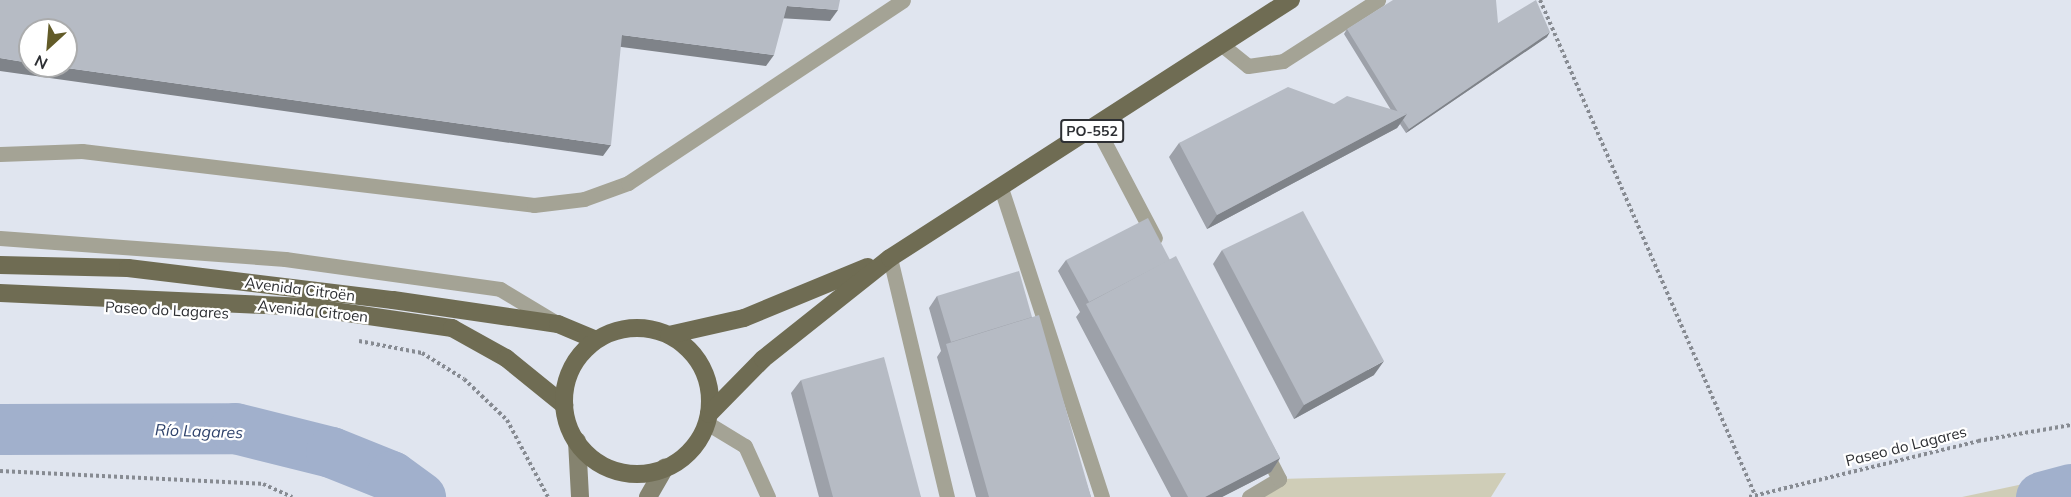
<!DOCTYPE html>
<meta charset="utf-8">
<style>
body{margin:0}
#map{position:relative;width:2071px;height:497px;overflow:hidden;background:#e0e5ef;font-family:Mulish,sans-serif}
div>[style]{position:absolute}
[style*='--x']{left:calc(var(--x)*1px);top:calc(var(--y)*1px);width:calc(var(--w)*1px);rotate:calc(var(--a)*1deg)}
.green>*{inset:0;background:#cfcdb7}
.river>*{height:51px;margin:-25.5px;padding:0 25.5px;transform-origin:25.5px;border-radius:25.5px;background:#a1b0cc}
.path>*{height:4px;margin-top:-2px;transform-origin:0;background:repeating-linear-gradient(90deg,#878b92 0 3px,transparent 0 6px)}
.lane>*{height:15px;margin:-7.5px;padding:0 7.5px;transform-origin:7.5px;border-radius:7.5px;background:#a4a395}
.secondary>*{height:18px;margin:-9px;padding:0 9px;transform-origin:9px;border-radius:9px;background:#85836f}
.primary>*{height:18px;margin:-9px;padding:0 9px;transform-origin:9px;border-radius:9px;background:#6f6c53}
.primary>.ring{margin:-9px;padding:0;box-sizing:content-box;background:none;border:18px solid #6f6c53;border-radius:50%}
.wall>*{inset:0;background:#9da1a9}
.shaded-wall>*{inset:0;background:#7f8389}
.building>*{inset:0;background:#b6bbc4}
span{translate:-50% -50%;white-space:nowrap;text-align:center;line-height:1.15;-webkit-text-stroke:4.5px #fff;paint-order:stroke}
.shield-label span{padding:2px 4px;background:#fff;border:2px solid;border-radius:4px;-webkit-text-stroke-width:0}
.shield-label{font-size:14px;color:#2d2f33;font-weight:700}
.street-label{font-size:15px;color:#2d2f33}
.water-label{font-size:16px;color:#2e426b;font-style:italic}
.north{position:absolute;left:18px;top:18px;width:60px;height:60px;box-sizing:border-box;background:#fff;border:2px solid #abacad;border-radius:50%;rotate:206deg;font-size:16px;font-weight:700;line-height:24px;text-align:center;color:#2d2f33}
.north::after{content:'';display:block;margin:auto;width:21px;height:27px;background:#625b28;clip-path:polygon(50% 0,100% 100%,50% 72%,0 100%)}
</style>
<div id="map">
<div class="green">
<i style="clip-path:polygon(1506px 473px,1491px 497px,1242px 497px,1279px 479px)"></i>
<i style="clip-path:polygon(2071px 474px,2071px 497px,1962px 497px)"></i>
</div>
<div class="river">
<i style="--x:0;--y:429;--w:235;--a:-0.2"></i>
<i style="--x:235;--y:428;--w:99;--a:14"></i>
<i style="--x:331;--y:452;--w:65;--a:21.8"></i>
<i style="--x:391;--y:476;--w:36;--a:36"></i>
<i style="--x:2041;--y:497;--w:31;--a:-15"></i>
</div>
<div class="path">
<i style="--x:1540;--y:0;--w:540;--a:66.52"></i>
<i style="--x:359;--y:341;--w:64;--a:10.8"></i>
<i style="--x:422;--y:353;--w:49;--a:31.8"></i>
<i style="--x:464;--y:379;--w:59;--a:43.6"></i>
<i style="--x:507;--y:420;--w:87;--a:62"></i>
<i style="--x:0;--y:471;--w:263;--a:2.8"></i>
<i style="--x:263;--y:484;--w:32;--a:24"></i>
<i style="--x:1749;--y:497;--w:236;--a:-13.7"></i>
<i style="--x:1978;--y:441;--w:94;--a:-9.8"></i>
</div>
<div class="lane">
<i style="--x:1222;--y:45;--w:33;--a:39"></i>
<i style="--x:1248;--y:66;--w:35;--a:-8"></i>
<i style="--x:1283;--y:61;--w:113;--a:-32.7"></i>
<i style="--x:1097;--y:128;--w:124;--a:62.2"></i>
<i style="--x:0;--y:154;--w:82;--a:-2.1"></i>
<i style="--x:82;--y:151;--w:455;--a:6.8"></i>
<i style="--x:534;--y:205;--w:50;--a:-6.8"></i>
<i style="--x:584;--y:199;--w:47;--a:-20"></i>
<i style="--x:628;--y:183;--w:330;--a:-33.6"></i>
<i style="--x:1001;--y:188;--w:325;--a:71.9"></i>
<i style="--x:0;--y:238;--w:286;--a:4.2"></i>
<i style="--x:285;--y:259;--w:217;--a:7.9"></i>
<i style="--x:500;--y:289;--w:62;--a:31.1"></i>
<i style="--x:890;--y:258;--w:246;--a:76.6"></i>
<i style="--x:707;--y:423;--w:44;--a:31.2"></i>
<i style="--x:745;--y:446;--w:56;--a:65.7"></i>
<i style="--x:1249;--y:497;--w:35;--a:-31"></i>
<i style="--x:1279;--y:479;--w:31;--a:-117"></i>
</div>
<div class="secondary">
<i style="--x:577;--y:441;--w:56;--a:86.9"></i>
<i style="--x:648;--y:497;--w:34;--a:-60"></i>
</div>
<div class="primary">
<i style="--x:0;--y:265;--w:128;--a:1.3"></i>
<i style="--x:128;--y:268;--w:267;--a:6.9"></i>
<i style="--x:393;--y:300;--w:167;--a:8.3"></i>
<i style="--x:558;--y:324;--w:41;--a:22.8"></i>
<i style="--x:0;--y:293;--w:306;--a:2.6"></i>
<i style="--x:306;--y:307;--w:148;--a:8.2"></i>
<i style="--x:452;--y:328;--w:62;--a:29.1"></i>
<i style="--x:506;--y:358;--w:75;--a:39"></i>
<i class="ring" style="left:564px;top:328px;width:128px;height:128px"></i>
<i style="--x:669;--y:335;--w:77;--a:-12.8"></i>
<i style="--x:744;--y:318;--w:134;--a:-22.4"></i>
<i style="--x:709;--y:414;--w:77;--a:-45.5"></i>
<i style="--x:763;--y:359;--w:162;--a:-38.5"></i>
<i style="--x:890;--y:258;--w:477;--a:-32.8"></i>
</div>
<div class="wall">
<i style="clip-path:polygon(1498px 23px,1547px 37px,1406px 133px,1400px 124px,1397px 128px,1207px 229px,1169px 157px,1179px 143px,1334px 104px,1391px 110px,1344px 34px,1347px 29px)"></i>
<i style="clip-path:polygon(1222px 250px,1374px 375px,1294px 419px,1213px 264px)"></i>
<i style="clip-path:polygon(1066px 260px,1170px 260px,1280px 458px,1271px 472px,1222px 497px,1171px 497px,1076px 317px,1080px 312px,1058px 271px)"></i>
<i style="clip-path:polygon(937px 296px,1032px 317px,1091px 497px,976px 497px,937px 357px,941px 351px,929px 308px)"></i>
<i style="clip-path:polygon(801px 380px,921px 497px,819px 497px,791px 393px)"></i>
</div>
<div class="shaded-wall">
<i style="clip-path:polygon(787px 6px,838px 10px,830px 21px,778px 18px)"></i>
<i style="clip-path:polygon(1550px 32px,1547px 37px,1406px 133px,1409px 129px)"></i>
<i style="clip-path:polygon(622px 35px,774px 55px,766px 66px,614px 46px)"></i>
<i style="clip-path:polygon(0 58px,30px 63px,30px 66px,53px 66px,611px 145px,603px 156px,0 71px)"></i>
<i style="clip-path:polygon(1407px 114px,1397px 128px,1207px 229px,1217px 215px)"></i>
<i style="clip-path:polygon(1384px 361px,1374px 375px,1294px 419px,1304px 405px)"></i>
<i style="clip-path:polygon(1280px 458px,1271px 472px,1222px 497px,1205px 497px)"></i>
</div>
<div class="building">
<i style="clip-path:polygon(0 0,840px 0,838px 10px,787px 6px,774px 55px,622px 35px,611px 145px,53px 66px,66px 66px,66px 30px,30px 30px,30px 63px,0 58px)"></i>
<i style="clip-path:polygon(1393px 0,1496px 0,1498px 23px,1536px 0,1550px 32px,1409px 129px,1403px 120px,1407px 114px,1398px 112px,1347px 29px)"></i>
<i style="clip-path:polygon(1288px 87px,1334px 104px,1347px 96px,1407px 114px,1217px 215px,1179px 143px)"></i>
<i style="clip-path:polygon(1303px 211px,1384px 361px,1304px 405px,1222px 250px)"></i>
<i style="clip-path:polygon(1148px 218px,1170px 260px,1089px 302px,1066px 260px)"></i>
<i style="clip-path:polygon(1176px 256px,1280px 458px,1205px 497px,1188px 497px,1086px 304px)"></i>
<i style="clip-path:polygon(1019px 271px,1032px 317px,951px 342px,937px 296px)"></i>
<i style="clip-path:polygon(1039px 315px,1091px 497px,989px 497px,946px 344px)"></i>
<i style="clip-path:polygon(884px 357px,921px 497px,833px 497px,801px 380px)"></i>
</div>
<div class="shield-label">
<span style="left:1092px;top:131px">PO-552</span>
</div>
<div class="street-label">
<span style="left:300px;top:289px;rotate:7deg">Avenida Citroën</span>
<span style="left:167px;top:310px;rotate:3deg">Paseo do Lagares</span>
<span style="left:313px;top:311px;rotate:6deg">Avenida Citroen</span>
<span style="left:1906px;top:446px;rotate:-14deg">Paseo do Lagares</span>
</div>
<div class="water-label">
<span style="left:199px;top:431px;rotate:2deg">Río Lagares</span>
</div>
<div class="north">N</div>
</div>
